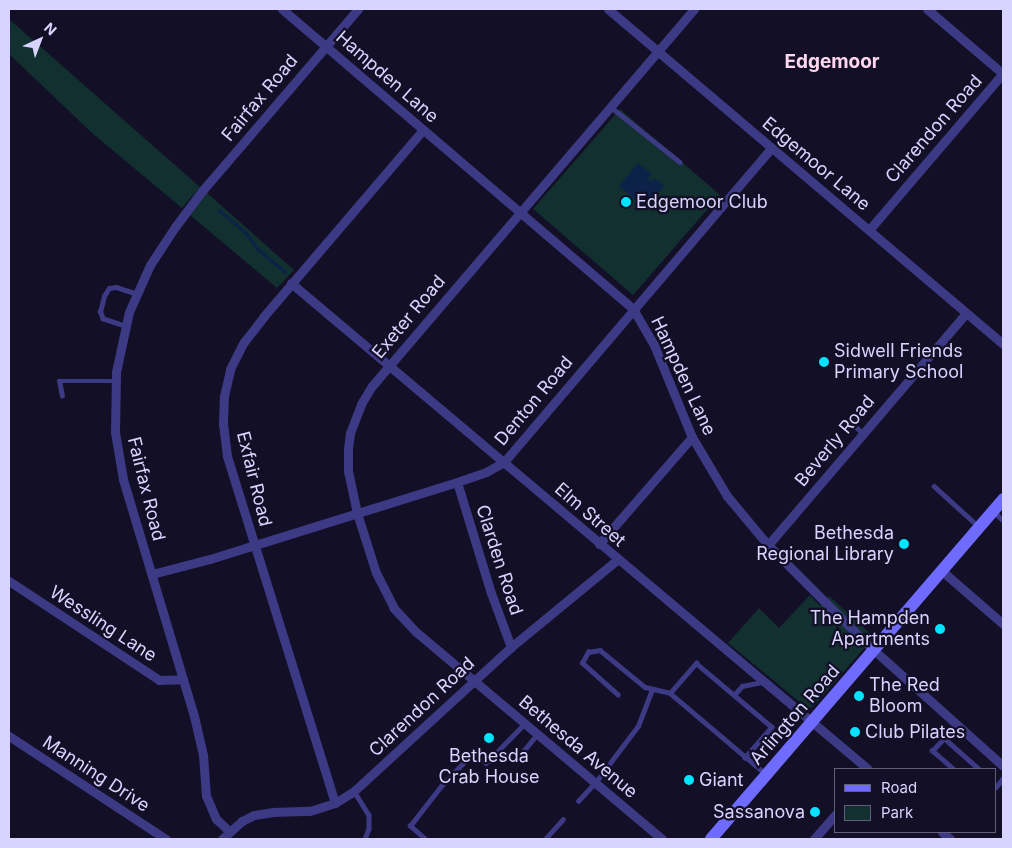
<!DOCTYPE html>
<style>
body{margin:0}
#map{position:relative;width:1012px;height:848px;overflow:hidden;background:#130f26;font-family:Inter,sans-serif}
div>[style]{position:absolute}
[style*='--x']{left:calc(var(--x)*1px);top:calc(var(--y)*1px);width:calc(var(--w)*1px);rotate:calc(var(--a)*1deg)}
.green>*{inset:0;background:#12302f}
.water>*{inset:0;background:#0c2248}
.stream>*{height:2.5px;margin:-1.25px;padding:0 1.25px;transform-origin:1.25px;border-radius:1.25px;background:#0c2248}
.lane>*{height:4.5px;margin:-2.25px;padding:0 2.25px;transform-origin:2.25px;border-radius:2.25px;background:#3d3a85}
.street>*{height:9px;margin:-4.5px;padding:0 4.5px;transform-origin:4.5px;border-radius:4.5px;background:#3d3a85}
.secondary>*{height:12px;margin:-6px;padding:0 6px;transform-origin:6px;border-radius:6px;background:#6f6bff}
.dots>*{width:14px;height:14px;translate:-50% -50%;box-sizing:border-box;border:2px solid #130f26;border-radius:50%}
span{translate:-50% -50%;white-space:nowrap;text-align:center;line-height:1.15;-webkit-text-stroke:4.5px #130f26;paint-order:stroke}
.street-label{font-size:18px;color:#d9d4ff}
.poi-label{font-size:18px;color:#d9d4ff}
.left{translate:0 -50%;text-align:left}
.right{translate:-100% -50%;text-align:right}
.neighbourhood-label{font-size:19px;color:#ffd6f0;font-weight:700}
.frame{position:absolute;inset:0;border:10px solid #d9d4ff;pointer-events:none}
.legend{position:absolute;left:834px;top:768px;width:162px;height:65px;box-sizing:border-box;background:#130f26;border:1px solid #625e7d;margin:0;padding:6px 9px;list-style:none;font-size:15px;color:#d9d4ff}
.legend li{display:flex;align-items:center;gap:10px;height:25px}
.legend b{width:25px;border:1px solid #625e7d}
.north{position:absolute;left:15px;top:15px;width:50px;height:50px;-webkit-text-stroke:4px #130f26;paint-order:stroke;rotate:43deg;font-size:14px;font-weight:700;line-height:20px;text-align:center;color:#d9d4ff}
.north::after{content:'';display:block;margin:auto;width:18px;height:22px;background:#d9d4ff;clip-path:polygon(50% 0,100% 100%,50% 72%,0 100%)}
</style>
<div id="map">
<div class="green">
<i style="clip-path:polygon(9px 19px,200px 187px,182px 208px,92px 133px,9px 54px)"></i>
<i style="clip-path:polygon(620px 109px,720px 195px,633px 295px,533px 209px)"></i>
<i style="clip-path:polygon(206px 192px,294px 270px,277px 288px,190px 215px)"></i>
<i style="clip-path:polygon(810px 595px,820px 606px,829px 596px,874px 637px,814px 706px,808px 709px,728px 643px,759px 608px,779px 628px)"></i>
</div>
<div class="water">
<i style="clip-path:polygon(638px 163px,652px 174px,648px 179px,652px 182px,655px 178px,664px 186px,645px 208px,619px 186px)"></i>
</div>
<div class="stream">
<i style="--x:219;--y:210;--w:35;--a:40"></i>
<i style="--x:246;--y:233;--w:20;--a:53"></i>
<i style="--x:258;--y:249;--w:35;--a:40"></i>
</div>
<div class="lane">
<i style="--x:611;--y:107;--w:88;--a:38.6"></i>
<i style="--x:125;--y:326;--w:23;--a:-162"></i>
<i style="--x:103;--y:319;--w:8;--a:-113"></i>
<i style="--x:100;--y:312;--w:16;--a:-76"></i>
<i style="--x:104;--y:296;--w:9;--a:-58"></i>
<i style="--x:109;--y:288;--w:7;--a:-8"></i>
<i style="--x:116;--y:287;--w:23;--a:18"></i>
<i style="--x:62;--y:396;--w:15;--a:-101"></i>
<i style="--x:59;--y:381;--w:56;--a:0"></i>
<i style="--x:849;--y:421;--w:18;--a:41"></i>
<i style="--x:934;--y:486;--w:58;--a:42.2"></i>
<i style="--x:994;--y:512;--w:12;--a:42"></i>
<i style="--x:670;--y:693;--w:40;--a:-49"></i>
<i style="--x:696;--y:663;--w:99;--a:40.1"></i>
<i style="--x:772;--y:727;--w:41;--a:131.1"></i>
<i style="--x:618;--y:695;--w:48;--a:-138.4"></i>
<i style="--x:582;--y:663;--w:13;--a:-61"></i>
<i style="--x:588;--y:652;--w:12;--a:-9"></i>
<i style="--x:600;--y:650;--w:58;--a:39.4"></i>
<i style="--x:645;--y:687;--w:26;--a:13"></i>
<i style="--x:670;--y:693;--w:126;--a:40.2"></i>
<i style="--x:734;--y:695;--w:12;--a:-48"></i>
<i style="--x:742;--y:686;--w:21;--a:-11"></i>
<i style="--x:944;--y:738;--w:47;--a:41.5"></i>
<i style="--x:521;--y:754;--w:26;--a:-51"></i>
<i style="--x:953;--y:769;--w:28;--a:-139"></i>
<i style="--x:932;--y:751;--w:35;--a:-47"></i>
<i style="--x:996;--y:787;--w:11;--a:-52"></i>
<i style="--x:354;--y:791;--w:28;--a:58"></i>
<i style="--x:369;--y:815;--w:14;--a:90"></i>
<i style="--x:369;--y:829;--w:11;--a:112"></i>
<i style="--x:578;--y:801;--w:25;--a:-47"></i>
<i style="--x:595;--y:783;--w:71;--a:-53"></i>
<i style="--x:638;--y:726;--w:39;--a:-69"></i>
<i style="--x:546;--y:838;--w:25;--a:-48"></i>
<i style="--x:425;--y:839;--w:20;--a:-139"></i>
<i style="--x:410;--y:826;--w:51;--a:-52.2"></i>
<i style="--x:441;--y:786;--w:46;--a:-45.9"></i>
<i style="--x:473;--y:753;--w:16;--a:38"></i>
<i style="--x:486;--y:763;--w:54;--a:-45.7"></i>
</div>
<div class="street">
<i style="--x:282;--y:9;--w:462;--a:40.5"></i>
<i style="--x:633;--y:309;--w:42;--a:59.7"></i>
<i style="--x:654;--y:345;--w:100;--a:67.6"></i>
<i style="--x:692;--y:437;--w:69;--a:59.3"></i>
<i style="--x:727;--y:496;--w:64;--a:50.1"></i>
<i style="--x:768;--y:545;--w:139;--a:45"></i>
<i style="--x:866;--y:643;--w:184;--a:41.9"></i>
<i style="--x:608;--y:9;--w:518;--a:40.3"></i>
<i style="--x:927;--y:9;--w:100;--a:40.5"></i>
<i style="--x:869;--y:230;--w:206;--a:-49.5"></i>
<i style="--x:291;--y:283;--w:754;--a:40.11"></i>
<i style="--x:457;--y:482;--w:116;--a:73"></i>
<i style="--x:491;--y:593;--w:58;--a:69.7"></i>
<i style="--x:599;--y:544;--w:142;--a:-49"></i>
<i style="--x:768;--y:545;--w:305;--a:-49.5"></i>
<i style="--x:942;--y:571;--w:81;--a:41"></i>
<i style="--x:152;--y:574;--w:60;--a:-14.5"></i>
<i style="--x:210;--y:559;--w:259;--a:-17.3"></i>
<i style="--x:457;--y:482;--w:31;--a:-19"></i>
<i style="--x:486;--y:472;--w:21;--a:-29"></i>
<i style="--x:504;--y:462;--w:412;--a:-49.6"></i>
<i style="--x:9;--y:581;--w:180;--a:33.4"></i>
<i style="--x:159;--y:680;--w:24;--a:-2"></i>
<i style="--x:9;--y:736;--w:188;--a:33.3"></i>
<i style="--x:335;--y:803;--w:363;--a:-107.3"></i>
<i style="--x:227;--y:456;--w:32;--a:-97"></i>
<i style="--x:223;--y:424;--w:28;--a:-88"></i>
<i style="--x:224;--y:396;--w:28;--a:-77"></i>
<i style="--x:230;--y:369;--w:30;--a:-63"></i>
<i style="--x:244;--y:342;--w:33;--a:-52"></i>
<i style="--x:264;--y:316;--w:245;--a:-49.5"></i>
<i style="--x:229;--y:831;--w:18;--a:-137"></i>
<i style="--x:216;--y:819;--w:25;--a:-113"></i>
<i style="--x:206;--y:796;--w:41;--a:-94.2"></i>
<i style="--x:203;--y:755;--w:40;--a:-103"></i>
<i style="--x:194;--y:716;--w:247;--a:-106.7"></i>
<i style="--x:123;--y:479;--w:48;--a:-99.7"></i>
<i style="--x:115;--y:432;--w:60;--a:-89"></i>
<i style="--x:116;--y:372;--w:61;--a:-77.8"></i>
<i style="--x:129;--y:312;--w:51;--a:-65.9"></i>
<i style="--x:150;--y:265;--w:45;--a:-56.7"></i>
<i style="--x:175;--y:227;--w:45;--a:-53.1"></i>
<i style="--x:202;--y:191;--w:240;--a:-49.4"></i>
<i style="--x:942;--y:832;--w:11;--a:41"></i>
<i style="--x:222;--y:839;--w:27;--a:-42"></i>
<i style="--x:242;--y:821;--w:13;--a:-27"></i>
<i style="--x:254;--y:815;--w:18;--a:-9"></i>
<i style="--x:272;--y:812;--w:38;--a:-2"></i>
<i style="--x:310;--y:811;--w:26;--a:-18"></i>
<i style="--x:335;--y:803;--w:22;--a:-32"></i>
<i style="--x:354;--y:791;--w:213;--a:-42.5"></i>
<i style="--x:511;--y:647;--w:137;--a:-39.4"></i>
<i style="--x:662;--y:839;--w:322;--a:-139.9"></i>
<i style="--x:416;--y:632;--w:33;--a:-133"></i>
<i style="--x:394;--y:608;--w:39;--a:-117"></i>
<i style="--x:376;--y:573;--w:63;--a:-107.6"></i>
<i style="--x:357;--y:513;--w:43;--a:-102.1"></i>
<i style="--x:348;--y:471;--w:22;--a:-90"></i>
<i style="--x:348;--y:449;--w:16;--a:-83"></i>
<i style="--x:350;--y:433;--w:31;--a:-69"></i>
<i style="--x:361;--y:404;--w:21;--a:-59"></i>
<i style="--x:372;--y:386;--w:496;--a:-49.5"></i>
<i style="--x:814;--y:839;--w:33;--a:-49"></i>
</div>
<div class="secondary">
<i style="--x:711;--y:839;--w:448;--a:-49.3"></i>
</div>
<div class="dots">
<i style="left:626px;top:202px;background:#00e5ff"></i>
<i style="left:824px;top:362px;background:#00e5ff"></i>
<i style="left:904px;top:544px;background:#00e5ff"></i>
<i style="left:940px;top:629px;background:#00e5ff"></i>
<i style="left:859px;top:696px;background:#00e5ff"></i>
<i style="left:855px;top:732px;background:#00e5ff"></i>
<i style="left:489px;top:738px;background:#00e5ff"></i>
<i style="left:689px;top:780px;background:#00e5ff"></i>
<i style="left:815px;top:812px;background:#00e5ff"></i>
</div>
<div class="street-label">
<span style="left:387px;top:77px;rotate:41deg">Hampden Lane</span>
<span style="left:260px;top:98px;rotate:-50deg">Fairfax Road</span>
<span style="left:934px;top:129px;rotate:-49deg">Clarendon Road</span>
<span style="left:816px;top:164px;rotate:40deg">Edgemoor Lane</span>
<span style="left:409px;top:317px;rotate:-50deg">Exeter Road</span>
<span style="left:683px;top:376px;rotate:65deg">Hampden Lane</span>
<span style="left:534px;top:401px;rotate:-50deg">Denton Road</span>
<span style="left:835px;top:441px;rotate:-50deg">Beverly Road</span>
<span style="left:254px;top:479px;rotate:76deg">Exfair Road</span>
<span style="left:146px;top:489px;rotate:76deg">Fairfax Road</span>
<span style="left:590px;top:515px;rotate:41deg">Elm Street</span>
<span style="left:499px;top:560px;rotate:72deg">Clarden Road</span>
<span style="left:103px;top:624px;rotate:33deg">Wessling Lane</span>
<span style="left:422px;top:707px;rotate:-43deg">Clarendon Road</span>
<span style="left:795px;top:715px;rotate:-49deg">Arlington Road</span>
<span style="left:578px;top:747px;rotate:40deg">Bethesda Avenue</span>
<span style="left:96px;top:774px;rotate:33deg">Manning Drive</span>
</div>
<div class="poi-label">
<span class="left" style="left:636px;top:202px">Edgemoor Club</span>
<span class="left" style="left:834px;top:362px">Sidwell Friends<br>Primary School</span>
<span class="right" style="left:894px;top:544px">Bethesda<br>Regional Library</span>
<span class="right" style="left:930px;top:629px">The Hampden<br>Apartments</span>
<span class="left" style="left:869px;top:696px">The Red<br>Bloom</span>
<span class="left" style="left:865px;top:732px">Club Pilates</span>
<span style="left:489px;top:767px">Bethesda<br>Crab House</span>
<span class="left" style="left:699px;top:780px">Giant</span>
<span class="right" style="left:805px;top:812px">Sassanova</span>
</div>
<div class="neighbourhood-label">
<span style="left:832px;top:62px">Edgemoor</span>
</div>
<div class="frame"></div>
<ul class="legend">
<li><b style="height:6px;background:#6f6bff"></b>Road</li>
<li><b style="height:14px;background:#12302f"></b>Park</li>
</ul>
<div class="north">N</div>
</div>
